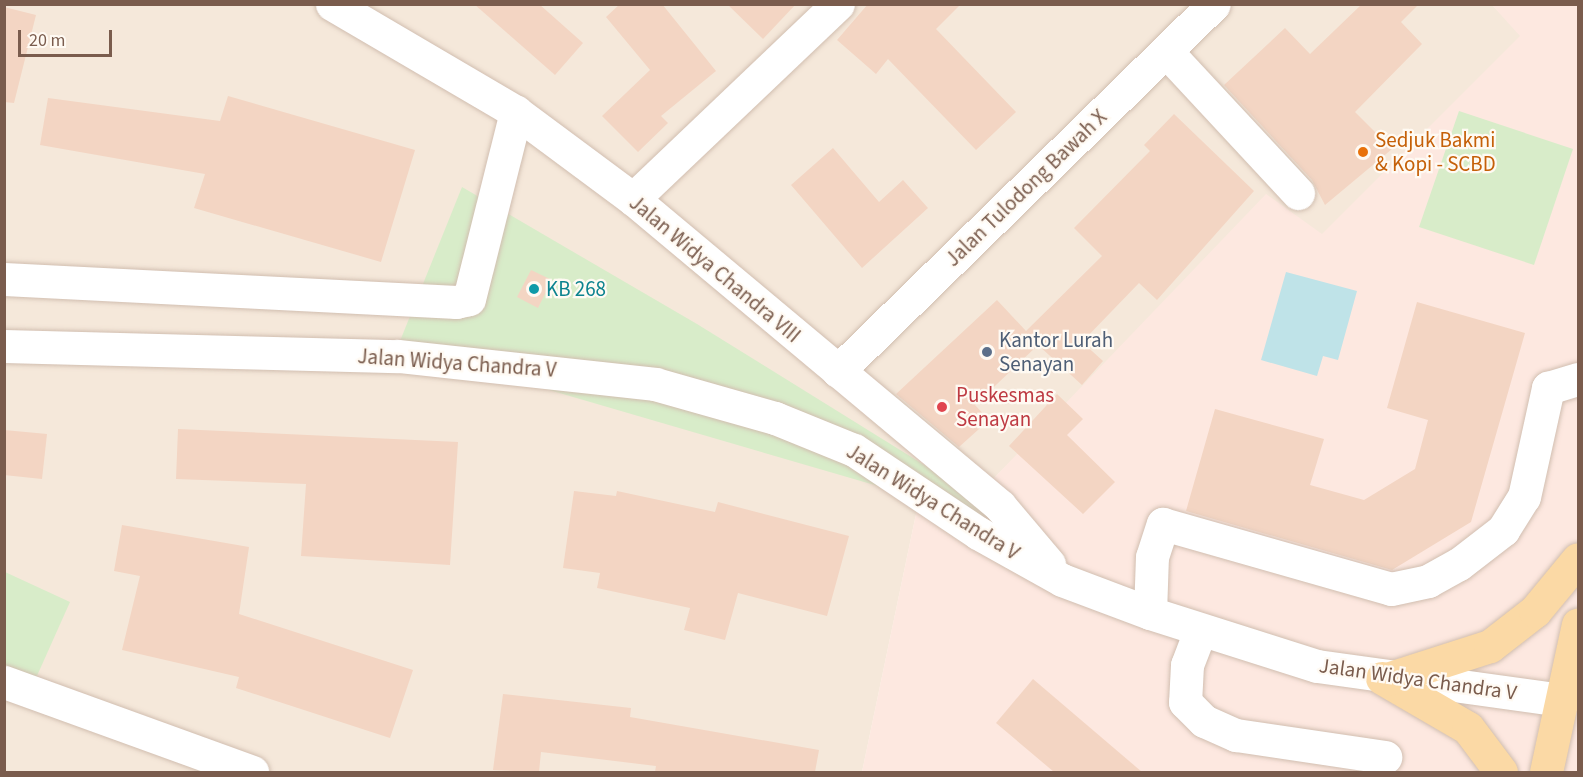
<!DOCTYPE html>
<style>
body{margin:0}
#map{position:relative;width:1583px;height:777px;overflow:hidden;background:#fdf6ec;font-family:"Source Sans 3",sans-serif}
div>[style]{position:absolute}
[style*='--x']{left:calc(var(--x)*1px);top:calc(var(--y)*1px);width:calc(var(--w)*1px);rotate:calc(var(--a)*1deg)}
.residential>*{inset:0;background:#f5e8da}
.commercial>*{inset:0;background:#fde8e0}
.green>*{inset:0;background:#d8ecc9}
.water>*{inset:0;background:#bfe3e8}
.building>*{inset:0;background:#f3d5c3}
.roads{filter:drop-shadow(0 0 2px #d1beb0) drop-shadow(0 0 2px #d1beb0)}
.minor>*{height:33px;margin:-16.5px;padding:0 16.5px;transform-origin:16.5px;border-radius:16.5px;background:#fff}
.major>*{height:33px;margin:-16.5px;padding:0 16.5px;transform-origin:16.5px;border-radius:16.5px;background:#fbd9a5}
.dots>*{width:16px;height:16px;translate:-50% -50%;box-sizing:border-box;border:3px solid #fffaf3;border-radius:50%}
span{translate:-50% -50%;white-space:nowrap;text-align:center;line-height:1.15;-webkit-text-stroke:4.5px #fffaf3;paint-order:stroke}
.food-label{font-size:21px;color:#c56008}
.left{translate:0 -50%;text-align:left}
.street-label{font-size:21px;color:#7a5c4d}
.culture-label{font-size:21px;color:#0d838f}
.service-label{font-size:21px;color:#4e5e75}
.health-label{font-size:21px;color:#be3a42}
.frame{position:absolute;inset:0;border:6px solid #7a5c4d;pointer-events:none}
.scale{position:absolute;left:18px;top:30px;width:94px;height:27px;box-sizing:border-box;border:3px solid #7a5c4d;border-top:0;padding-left:8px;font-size:18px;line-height:21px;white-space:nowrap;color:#7a5c4d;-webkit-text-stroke:4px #fffaf3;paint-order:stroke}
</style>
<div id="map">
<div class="residential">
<i style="clip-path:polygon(5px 5px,1492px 5px,1578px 90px,1095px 378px,994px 478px,925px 471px,862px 772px,5px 772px)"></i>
</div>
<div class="commercial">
<i style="clip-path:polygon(1492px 5px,1578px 5px,1578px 772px,862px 772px,925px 471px,994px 478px,1266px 194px,1322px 234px,1520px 36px)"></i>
</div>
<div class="green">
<i style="clip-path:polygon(1459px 111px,1573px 149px,1534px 265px,1419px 227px)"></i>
<i style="clip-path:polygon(462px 187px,697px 324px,1029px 530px,398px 346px)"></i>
<i style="clip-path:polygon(5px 572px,70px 602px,32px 687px,5px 675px)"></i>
</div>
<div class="water">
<i style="clip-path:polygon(1286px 272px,1357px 291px,1338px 360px,1323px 356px,1317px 376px,1261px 360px)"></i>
</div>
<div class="building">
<i style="clip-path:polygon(474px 4px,539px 4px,583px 43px,555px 75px)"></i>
<i style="clip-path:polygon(620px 4px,662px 4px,716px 71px,661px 116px,668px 123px,638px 152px,602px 116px,650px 70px,606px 17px)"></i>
<i style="clip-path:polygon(727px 4px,796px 4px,763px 39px)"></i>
<i style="clip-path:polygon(868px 4px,961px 4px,936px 29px,1016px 112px,976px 150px,888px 59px,876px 74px,837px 40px)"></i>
<i style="clip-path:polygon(1362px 4px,1419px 4px,1401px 22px,1422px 44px,1355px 112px,1392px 149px,1325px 205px,1312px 180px,1224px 85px,1285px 28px,1310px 54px)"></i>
<i style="clip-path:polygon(4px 7px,36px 15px,14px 103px,4px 102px)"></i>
<i style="clip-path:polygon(228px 96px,415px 150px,381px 262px,194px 208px,205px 174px,40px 145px,48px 98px,220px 121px)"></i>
<i style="clip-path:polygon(1174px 114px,1254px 191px,1157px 300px,1139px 283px,1082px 342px,1103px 361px,1082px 385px,1038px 345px,975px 405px,989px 420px,959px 447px,896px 394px,997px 300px,1026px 331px,1102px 256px,1074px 228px,1150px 151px,1144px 145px)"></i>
<i style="clip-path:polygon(833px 148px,879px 202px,903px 180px,928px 208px,862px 268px,791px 185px)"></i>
<i style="clip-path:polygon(531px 270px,552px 280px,538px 308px,517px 297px)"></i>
<i style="clip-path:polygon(1417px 302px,1525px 333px,1471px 522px,1392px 570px,1186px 511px,1215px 409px,1324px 439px,1310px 485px,1364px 500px,1415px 469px,1428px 420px,1387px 408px)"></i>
<i style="clip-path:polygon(1057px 394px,1083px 419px,1067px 435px,1115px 482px,1083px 514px,1009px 446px)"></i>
<i style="clip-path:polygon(178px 429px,458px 442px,450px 565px,301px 556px,306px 484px,176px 479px)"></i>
<i style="clip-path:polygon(4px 430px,47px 434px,42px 479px,4px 475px)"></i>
<i style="clip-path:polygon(574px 491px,616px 496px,617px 491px,715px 512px,718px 502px,849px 536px,827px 616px,738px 593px,725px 640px,684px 630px,690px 608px,597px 588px,600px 573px,563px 568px)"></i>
<i style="clip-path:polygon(122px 525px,249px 547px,239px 614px,413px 670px,390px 738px,236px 688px,239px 677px,122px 650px,140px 576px,114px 571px)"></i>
<i style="clip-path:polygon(1033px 679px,1142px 772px,1054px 772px,996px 723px)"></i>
<i style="clip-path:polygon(503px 694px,631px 708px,630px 717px,819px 750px,815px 772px,655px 772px,656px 766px,541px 752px,539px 772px,493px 770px)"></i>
</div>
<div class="roads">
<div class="minor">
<i style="--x:332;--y:4;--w:213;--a:30.4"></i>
<i style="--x:516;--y:112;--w:146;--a:36.6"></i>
<i style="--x:633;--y:199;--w:478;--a:39.9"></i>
<i style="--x:1000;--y:506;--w:76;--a:49.8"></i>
<i style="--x:1166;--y:51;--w:194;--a:47.1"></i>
<i style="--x:633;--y:199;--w:283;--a:-43.6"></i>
<i style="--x:4;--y:279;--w:453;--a:2.9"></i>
<i style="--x:456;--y:302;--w:13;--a:-13"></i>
<i style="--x:469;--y:299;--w:193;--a:-75.9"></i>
<i style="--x:4;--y:346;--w:394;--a:1.5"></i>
<i style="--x:398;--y:356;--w:259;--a:6.2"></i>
<i style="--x:655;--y:384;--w:125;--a:15.8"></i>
<i style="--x:775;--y:418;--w:85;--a:22.1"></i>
<i style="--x:854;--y:450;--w:149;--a:33.8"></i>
<i style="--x:978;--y:533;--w:96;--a:29.2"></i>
<i style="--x:1062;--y:580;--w:94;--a:20.6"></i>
<i style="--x:1150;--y:613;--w:175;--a:17.6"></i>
<i style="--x:1317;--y:666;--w:248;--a:7.9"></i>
<i style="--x:838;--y:371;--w:525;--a:-44.31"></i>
<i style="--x:1150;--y:613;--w:56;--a:-88"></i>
<i style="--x:1152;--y:557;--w:35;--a:-72"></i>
<i style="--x:1163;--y:524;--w:237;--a:15.9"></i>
<i style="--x:1391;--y:589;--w:38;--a:-12"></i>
<i style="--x:1428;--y:581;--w:35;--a:-29"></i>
<i style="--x:1459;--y:564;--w:56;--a:-37.7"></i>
<i style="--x:1503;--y:530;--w:39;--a:-58"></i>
<i style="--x:1524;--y:497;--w:112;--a:-77.6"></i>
<i style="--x:1548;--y:388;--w:31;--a:-17"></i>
<i style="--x:1200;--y:631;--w:36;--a:111"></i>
<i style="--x:1187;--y:665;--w:37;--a:93"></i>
<i style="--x:1185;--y:702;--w:27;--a:45"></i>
<i style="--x:1204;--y:721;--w:35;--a:24"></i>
<i style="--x:1236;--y:735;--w:151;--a:8.4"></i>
<i style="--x:4;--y:682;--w:264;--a:19.9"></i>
</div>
<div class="major">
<i style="--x:1382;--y:678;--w:99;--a:30.2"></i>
<i style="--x:1468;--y:728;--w:55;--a:53.1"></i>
<i style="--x:1387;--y:679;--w:108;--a:-17.8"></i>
<i style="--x:1490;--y:646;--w:57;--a:-37.9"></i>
<i style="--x:1535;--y:611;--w:67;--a:-50.4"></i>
<i style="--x:1546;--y:772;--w:151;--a:-77.8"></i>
</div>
</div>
<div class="dots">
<i style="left:1363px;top:152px;background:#e8710a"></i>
<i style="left:534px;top:289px;background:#0f9aa8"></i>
<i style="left:987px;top:352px;background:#5c6f8a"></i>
<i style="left:942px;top:407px;background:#e0444e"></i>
</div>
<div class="food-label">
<span class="left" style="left:1375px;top:152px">Sedjuk Bakmi<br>&amp; Kopi - SCBD</span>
</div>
<div class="street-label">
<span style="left:1026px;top:188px;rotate:-44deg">Jalan Tulodong Bawah X</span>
<span style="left:715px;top:269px;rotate:40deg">Jalan Widya Chandra VIII</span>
<span style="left:457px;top:363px;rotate:4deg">Jalan Widya Chandra V</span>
<span style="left:933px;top:502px;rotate:32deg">Jalan Widya Chandra V</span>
<span style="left:1418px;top:679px;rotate:8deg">Jalan Widya Chandra V</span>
</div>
<div class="culture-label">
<span class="left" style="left:546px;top:289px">KB 268</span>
</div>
<div class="service-label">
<span class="left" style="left:999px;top:352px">Kantor Lurah<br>Senayan</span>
</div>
<div class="health-label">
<span class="left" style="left:956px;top:407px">Puskesmas<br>Senayan</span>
</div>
<div class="frame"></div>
<div class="scale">20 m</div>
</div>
